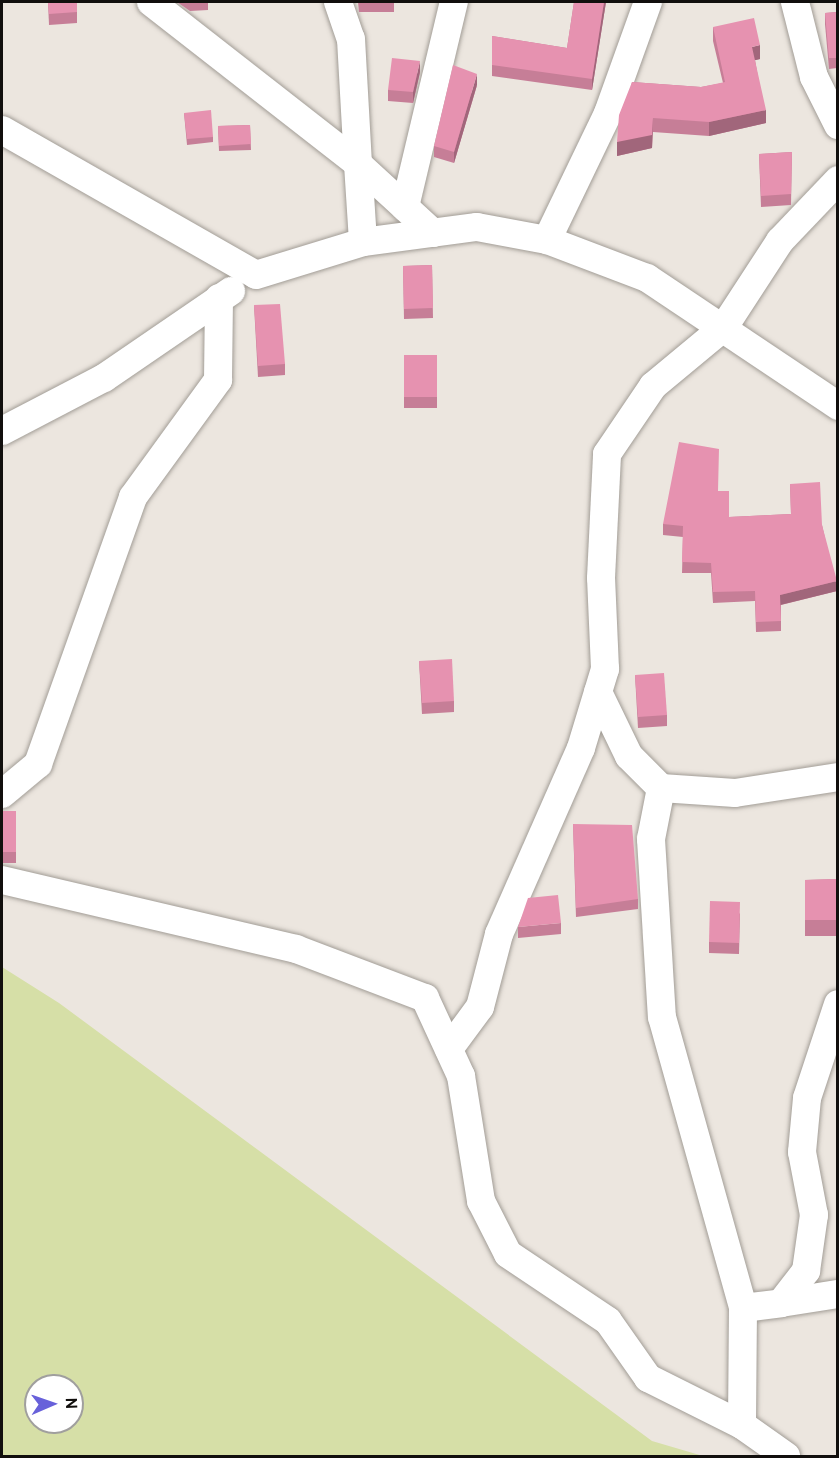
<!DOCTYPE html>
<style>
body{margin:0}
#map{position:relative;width:839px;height:1458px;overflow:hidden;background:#ece6df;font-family:Overpass,sans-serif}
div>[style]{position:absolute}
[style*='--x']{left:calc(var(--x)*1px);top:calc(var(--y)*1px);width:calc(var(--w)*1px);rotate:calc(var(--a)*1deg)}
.green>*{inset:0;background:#d6dfa7}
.roads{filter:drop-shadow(0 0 2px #a29d96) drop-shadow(0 0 2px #a29d96)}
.street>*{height:28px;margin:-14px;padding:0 14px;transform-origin:14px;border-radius:14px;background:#fff}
.wall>*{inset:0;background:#c67e97}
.shaded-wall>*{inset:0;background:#a1667b}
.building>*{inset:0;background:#e692b0}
span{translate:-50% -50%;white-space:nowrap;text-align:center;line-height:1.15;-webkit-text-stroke:4.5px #fff;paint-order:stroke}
.frame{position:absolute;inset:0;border:3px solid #110f0d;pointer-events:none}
.north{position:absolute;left:24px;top:1374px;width:60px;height:60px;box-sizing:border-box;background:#fff;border:2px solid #a09f9e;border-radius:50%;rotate:88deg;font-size:16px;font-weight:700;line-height:24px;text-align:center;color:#110f0d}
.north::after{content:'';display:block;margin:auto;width:21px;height:27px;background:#6861da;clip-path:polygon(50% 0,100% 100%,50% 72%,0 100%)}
</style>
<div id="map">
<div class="green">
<i style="clip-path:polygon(evenodd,2px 967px,59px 1003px,652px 1441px,703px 1456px,2px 1456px,2px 967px,36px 1386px,72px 1386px,72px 1422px,36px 1422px,36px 1386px)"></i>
</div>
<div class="roads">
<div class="street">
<i style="--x:151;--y:2;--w:263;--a:38"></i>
<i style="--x:358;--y:164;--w:78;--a:86.3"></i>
<i style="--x:338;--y:2;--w:39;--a:71"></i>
<i style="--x:351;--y:39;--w:125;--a:86.8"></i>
<i style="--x:358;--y:164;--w:102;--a:42.6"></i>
<i style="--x:795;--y:2;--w:77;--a:75.8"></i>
<i style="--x:814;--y:77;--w:54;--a:63.4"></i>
<i style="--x:2;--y:130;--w:292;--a:29.7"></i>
<i style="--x:256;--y:275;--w:112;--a:-17.1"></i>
<i style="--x:363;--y:242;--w:115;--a:-7.5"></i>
<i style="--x:477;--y:227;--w:71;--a:10.5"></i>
<i style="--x:547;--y:240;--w:107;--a:20.8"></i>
<i style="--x:647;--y:278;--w:230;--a:33.8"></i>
<i style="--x:405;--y:207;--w:211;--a:-76.6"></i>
<i style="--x:547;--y:240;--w:141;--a:-64.3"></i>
<i style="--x:608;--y:113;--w:118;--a:-70.2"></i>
<i style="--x:2;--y:431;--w:115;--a:-27.5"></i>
<i style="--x:104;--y:378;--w:154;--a:-34.4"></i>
<i style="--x:598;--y:692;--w:71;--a:64.2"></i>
<i style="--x:629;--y:756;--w:45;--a:45"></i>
<i style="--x:661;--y:788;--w:74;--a:3.9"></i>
<i style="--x:735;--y:793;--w:104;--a:-8.8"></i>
<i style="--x:661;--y:788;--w:52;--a:101.1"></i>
<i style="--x:651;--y:839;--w:178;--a:86.5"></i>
<i style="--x:662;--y:1017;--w:302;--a:74.4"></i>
<i style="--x:743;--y:1308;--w:117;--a:90.5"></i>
<i style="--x:2;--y:794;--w:47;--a:-39.8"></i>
<i style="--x:38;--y:764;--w:283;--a:-70.4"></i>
<i style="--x:133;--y:497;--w:145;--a:-54"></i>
<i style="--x:218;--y:380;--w:82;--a:-89.3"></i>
<i style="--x:2;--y:880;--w:302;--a:13.2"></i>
<i style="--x:296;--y:949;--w:138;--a:20.8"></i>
<i style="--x:425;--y:998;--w:86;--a:65.2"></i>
<i style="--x:461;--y:1076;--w:127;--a:80.9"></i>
<i style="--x:481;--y:1201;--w:59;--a:63"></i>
<i style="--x:508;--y:1254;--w:120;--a:33.8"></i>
<i style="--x:608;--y:1321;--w:70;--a:54.9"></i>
<i style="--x:648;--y:1378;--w:105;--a:26.6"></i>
<i style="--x:742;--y:1425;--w:54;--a:35.2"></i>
<i style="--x:449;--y:1049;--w:52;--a:-53.6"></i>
<i style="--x:480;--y:1007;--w:75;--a:-75.4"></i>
<i style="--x:499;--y:934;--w:203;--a:-66.2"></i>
<i style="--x:581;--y:748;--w:83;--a:-73.1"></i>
<i style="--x:605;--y:669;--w:91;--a:-92.5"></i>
<i style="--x:601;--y:578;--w:124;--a:-87.2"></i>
<i style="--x:607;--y:454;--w:82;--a:-55.9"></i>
<i style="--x:653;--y:386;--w:92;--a:-39.7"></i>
<i style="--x:724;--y:327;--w:103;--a:-56.9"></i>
<i style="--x:780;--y:241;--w:84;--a:-46.4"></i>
<i style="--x:781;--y:1303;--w:58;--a:-9"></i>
<i style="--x:743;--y:1308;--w:38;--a:-7"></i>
<i style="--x:781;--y:1303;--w:41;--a:-52"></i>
<i style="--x:806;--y:1271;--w:57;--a:-81.9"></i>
<i style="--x:814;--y:1215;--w:64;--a:-100.8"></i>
<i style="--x:802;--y:1152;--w:54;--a:-84.7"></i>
<i style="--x:807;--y:1098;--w:99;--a:-71.7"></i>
</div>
</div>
<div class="wall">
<i style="clip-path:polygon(48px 2px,77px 2px,77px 23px,49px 25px)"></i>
<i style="clip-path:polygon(177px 2px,208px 2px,208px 10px,190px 11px)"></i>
<i style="clip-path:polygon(358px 2px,394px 2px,394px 12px,359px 12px)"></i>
<i style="clip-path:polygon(574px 2px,613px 2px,606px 2px,592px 90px,492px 76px,492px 36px,567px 48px)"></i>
<i style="clip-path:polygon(837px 12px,837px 68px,829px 69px,825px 24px,825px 13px)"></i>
<i style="clip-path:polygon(713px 27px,760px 59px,755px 60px,766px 123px,709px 136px,653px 132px,652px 148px,617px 156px,632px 82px,701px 87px,723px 83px,713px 41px)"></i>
<i style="clip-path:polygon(420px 72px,413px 103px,388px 101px,388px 90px)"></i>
<i style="clip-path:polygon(477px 85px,454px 163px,434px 157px,434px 146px)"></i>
<i style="clip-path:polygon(184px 113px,213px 137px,213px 142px,187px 145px)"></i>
<i style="clip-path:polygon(250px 125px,251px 150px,219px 151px,218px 126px)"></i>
<i style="clip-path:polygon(792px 152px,791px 205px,761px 207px,759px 154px)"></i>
<i style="clip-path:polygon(432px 265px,433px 318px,404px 319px,403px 266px)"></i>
<i style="clip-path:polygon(254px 305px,285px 364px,285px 375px,258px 377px)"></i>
<i style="clip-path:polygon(404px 355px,437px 355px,437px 408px,404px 408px)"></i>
<i style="clip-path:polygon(790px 484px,822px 525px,837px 591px,781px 605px,781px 631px,756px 632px,755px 601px,713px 603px,711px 573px,682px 573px,683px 537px,663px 535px,663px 524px,719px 491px,729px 517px,791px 514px)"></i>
<i style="clip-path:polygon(419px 661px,454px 701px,454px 712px,422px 714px)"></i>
<i style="clip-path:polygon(635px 675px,667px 715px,667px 726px,638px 728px)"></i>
<i style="clip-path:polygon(2px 811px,16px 811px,16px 863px,2px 863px)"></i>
<i style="clip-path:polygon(573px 824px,638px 899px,638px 909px,576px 917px)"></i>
<i style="clip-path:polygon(837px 879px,837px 936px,805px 936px,805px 880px)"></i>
<i style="clip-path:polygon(740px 913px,739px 954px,709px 953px,709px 942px)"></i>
<i style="clip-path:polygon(561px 923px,561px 934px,518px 938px,518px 927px)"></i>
</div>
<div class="shaded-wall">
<i style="clip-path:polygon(604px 2px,606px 2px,592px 90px,592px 79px)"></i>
<i style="clip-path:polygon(760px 45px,760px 59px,752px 61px,752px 47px)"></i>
<i style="clip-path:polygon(420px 61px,420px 72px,413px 103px,413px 92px)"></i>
<i style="clip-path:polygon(477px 74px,477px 85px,454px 163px,454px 152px)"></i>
<i style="clip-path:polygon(766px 110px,766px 123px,709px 136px,709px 122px)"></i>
<i style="clip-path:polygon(653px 118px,652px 148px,617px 156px,617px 142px)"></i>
<i style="clip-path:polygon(837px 581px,837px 591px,780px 605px,780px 595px)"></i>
</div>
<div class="building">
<i style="clip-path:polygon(48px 2px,77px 2px,77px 12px,49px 14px)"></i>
<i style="clip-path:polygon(574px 2px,604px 2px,592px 79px,492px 65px,492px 36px,567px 48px)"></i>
<i style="clip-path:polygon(837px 12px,837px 58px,829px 58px,825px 13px)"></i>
<i style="clip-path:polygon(754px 18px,760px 45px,752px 47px,766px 110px,709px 122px,653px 118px,652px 135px,617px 142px,619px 115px,632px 82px,701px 87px,725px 82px,713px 27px)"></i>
<i style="clip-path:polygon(392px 58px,420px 61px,413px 92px,388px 90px)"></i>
<i style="clip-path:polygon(453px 65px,477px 74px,454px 152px,434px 146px)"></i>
<i style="clip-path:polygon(211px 110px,213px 137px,187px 139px,184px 113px)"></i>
<i style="clip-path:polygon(250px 125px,251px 144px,219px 146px,218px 126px)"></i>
<i style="clip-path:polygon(792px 152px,791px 194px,761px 196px,759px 154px)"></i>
<i style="clip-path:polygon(432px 265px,433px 308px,404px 309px,403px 266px)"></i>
<i style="clip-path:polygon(280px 304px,285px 364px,258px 366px,254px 305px)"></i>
<i style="clip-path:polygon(404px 355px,437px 355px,437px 397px,404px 397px)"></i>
<i style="clip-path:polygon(679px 442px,719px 449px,718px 491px,729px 491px,729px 517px,791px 514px,790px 484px,820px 482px,822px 525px,837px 581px,780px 595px,781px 621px,756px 622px,755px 591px,713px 592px,711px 563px,682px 562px,683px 526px,663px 524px)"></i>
<i style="clip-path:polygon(452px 659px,454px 701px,422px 703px,419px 661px)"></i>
<i style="clip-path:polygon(664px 673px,667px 715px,638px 717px,635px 675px)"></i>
<i style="clip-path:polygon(2px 811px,16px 811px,16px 852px,2px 852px)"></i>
<i style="clip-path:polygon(573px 824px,632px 825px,638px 899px,576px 908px)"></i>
<i style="clip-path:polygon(837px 879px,837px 920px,805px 920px,805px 880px)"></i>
<i style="clip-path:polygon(558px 895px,561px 923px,518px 927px,528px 898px)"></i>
<i style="clip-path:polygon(710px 901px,740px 902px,739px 943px,709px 942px)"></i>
</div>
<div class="frame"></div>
<div class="north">N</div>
</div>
